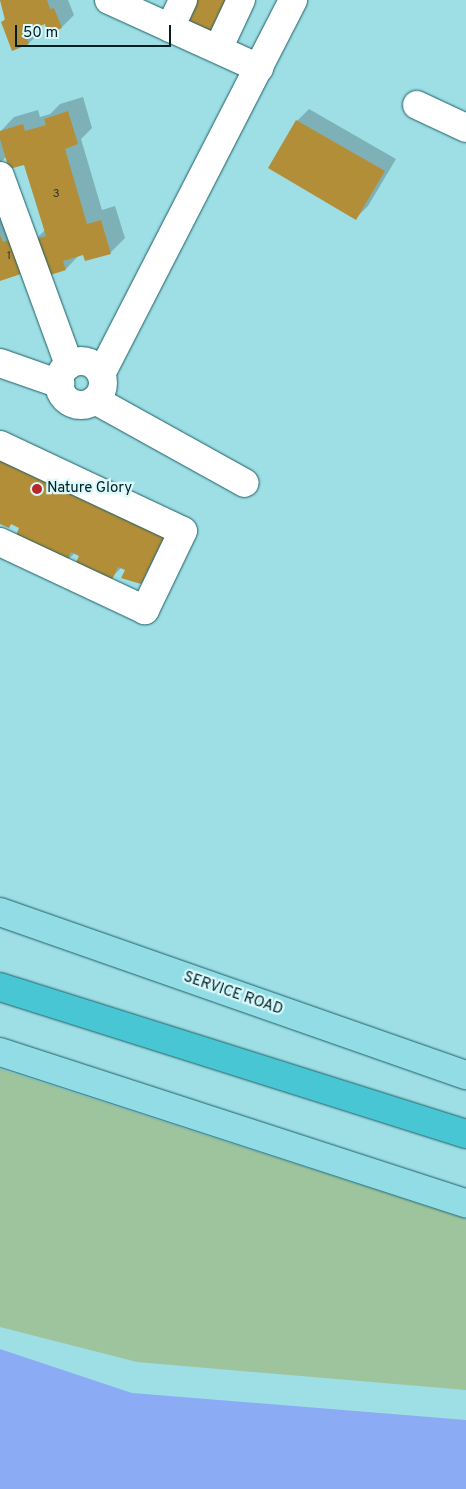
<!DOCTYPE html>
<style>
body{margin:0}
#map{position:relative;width:466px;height:1489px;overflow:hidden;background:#9edee5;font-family:Overpass,sans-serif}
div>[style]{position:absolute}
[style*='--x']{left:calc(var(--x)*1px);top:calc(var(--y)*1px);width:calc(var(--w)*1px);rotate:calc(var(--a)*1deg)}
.green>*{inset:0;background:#9dc49d}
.water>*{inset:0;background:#8bacf5}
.shadow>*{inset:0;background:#0003}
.building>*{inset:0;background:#b38e38}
.roads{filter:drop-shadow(0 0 1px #1d5f66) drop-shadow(0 0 1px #1d5f66)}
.minor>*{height:28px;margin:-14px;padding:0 14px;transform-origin:14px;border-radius:14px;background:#fff}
.minor>.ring{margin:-14px;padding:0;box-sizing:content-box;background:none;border:28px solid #fff;border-radius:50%}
.major>*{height:28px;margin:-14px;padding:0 14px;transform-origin:14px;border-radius:14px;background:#92dde5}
.highway>*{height:28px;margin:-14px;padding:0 14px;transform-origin:14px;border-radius:14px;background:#49c6d3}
.dots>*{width:14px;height:14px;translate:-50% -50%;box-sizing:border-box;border:2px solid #d9f9fc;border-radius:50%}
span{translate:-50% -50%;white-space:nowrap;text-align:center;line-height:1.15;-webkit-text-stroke:4.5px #d9f9fc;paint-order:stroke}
.number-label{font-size:12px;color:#2f3a27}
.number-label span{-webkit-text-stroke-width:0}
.poi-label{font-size:15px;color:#031e21}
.left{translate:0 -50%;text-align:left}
.street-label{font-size:15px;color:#031e21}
.scale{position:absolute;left:15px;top:25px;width:156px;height:22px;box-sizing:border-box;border:2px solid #031e21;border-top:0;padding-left:6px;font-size:15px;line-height:18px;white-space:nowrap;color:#031e21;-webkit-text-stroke:4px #d9f9fc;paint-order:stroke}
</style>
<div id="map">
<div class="green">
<i style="clip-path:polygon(0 1069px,466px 1219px,466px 1390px,137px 1362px,0 1327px)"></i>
</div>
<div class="water">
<i style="clip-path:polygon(0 1349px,132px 1393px,466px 1420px,466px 1489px,0 1489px)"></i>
</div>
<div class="shadow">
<i style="clip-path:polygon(0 0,68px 0,74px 15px,62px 27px,45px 23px,39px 25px,41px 31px,29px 43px,13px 49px,2px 22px,6px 18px)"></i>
<i style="clip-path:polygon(83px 97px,92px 128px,81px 139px,102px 210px,115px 206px,125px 238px,110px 253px,80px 254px,66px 269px,23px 271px,0 279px,0 177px,33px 242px,45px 230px,25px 163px,7px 156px,0 163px,0 132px,14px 117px,38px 110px,40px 117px,50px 114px,60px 104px)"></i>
<i style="clip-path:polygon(309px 109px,396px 159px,368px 206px,356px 218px,269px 168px,297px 121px)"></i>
<i style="clip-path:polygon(180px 518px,156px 568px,141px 583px,122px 567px,111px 578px,75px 553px,66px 561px,21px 527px,12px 523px,8px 527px,0 523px)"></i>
</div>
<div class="building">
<i style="clip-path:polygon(0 0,47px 0,50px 9px,54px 8px,62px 28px,48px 34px,45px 24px,25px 32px,29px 44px,12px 51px,1px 22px,5px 20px)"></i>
<i style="clip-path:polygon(190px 0,226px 0,207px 38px,178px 23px)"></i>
<i style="clip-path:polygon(68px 111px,78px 144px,65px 149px,87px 224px,101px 220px,111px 254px,85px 261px,83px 255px,63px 261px,66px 270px,44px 277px,33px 240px,46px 236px,24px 165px,9px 169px,0 139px,0 131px,23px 124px,25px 131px,46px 125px,44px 119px)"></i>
<i style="clip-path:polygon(296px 120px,385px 171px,356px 220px,268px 168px)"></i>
<i style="clip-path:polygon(0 235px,3px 242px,12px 239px,24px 273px,0 281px)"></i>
<i style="clip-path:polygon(0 454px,166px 533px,141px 584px,121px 578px,125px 570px,118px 567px,112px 580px,74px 566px,79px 556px,71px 552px,66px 563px,15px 538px,19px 528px,11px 524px,9px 528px,0 524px)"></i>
</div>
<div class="roads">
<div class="minor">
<i style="--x:109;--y:0;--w:165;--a:24.4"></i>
<i style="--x:170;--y:28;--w:31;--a:-65"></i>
<i style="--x:218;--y:49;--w:54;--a:-64.9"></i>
<i style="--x:417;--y:105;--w:54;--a:25.1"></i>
<i style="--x:0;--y:176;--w:201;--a:69.9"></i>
<i class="ring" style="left:59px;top:361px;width:16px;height:16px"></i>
<i style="--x:0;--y:363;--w:64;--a:19.3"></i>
<i style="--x:101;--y:374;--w:420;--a:-62.8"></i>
<i style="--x:95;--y:400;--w:171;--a:29"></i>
<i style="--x:0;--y:445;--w:202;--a:25.2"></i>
<i style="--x:183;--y:531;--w:88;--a:115.7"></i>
<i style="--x:145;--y:610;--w:160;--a:-154.9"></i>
</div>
<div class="major">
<i style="--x:0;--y:912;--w:494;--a:19.3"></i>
<i style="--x:0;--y:1052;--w:490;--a:18"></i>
</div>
<div class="highway">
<i style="--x:0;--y:987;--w:489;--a:17.5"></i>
</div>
</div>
<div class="dots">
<i style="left:37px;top:489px;background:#b7272b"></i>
</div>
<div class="number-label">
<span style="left:56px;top:195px">3</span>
<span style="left:9px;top:257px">1</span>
</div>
<div class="poi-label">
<span class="left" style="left:47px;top:489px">Nature Glory</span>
</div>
<div class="street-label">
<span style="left:233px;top:994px;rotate:19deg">SERVICE ROAD</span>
</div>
<div class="scale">50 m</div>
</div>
